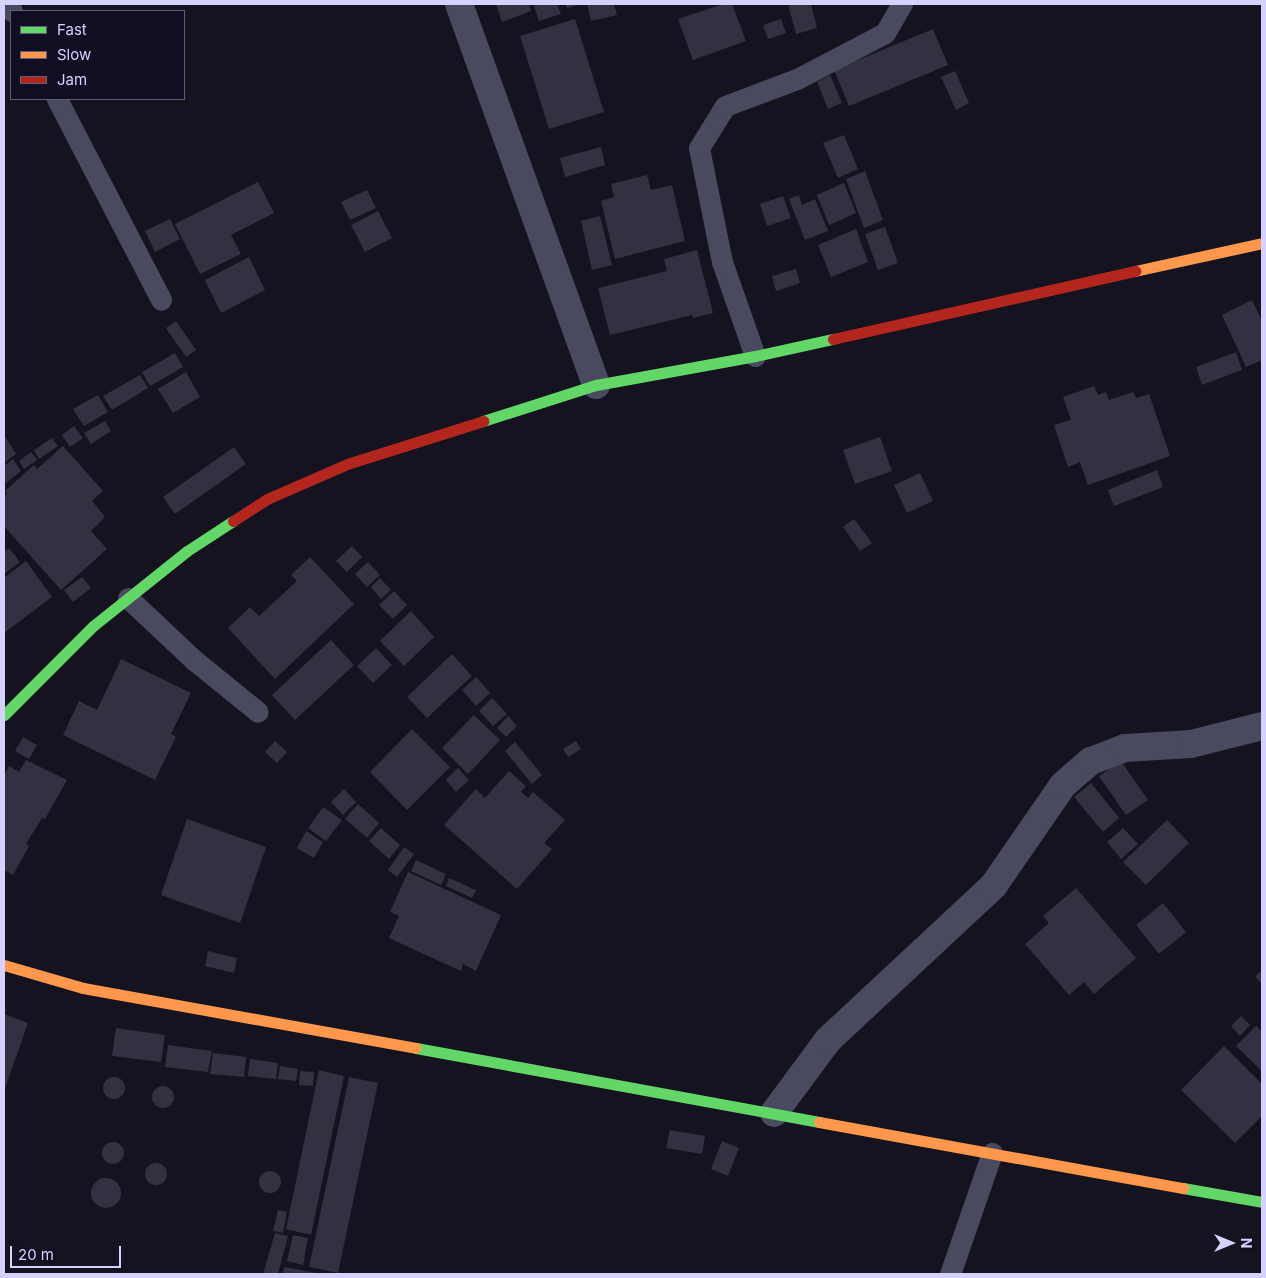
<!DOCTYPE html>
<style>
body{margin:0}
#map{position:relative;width:1266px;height:1278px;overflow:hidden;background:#14131f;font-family:Inter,sans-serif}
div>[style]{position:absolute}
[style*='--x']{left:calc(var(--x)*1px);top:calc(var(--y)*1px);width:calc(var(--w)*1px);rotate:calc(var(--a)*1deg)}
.building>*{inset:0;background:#333141}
.round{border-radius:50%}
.lane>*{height:21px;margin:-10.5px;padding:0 10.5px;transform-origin:10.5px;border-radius:10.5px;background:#494960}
.street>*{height:28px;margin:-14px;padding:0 14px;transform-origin:14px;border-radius:14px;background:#494960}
.fast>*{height:11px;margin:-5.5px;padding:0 5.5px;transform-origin:5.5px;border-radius:5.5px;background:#63d668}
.slow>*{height:11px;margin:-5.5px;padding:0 5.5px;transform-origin:5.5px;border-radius:5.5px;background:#ff974d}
.jam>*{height:11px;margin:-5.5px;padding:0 5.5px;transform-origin:5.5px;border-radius:5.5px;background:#b3261e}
span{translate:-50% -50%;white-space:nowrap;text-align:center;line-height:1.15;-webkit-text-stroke:4.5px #110e24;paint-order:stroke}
.frame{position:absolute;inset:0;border:5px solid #d5d2ff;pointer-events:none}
.legend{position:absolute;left:10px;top:10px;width:175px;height:90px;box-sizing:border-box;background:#110e24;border:1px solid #5f5c7c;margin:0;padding:6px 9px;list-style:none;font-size:15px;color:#d5d2ff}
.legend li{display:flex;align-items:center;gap:10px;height:25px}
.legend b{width:25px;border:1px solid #5f5c7c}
.north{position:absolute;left:1206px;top:1218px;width:50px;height:50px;-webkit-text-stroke:4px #110e24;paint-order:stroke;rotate:90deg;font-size:14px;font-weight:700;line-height:20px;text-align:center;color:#d5d2ff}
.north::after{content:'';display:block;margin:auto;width:18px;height:22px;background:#d5d2ff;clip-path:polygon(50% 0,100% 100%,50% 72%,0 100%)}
.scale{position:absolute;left:10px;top:1246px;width:111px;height:22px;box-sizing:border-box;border:2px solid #d5d2ff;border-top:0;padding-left:6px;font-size:15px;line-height:18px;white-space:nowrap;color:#d5d2ff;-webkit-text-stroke:4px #110e24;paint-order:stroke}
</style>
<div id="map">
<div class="building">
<i style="clip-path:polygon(496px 4px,529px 4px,531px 11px,502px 22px)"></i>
<i style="clip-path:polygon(533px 4px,557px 4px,561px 14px,539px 21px)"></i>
<i style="clip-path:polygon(565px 4px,581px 4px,567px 8px)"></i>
<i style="clip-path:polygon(587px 4px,614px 4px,617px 15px,591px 21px)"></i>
<i style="clip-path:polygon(723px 4px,732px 4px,746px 41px,693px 60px,678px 19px)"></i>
<i style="clip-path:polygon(788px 4px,811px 4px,817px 28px,796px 34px)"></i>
<i style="clip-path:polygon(575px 19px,604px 112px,549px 129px,520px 36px)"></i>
<i style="clip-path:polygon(781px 19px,786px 33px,768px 39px,763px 25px)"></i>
<i style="clip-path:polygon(933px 29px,948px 65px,849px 106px,834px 70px)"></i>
<i style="clip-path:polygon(955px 71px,969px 103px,956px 110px,941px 77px)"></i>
<i style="clip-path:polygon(830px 75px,842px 103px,828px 109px,817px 82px)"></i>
<i style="clip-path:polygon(844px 135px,858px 169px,838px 178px,823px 143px)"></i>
<i style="clip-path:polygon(601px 147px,605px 165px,565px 177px,560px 158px)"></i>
<i style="clip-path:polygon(865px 171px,883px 220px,864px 228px,846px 179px)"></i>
<i style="clip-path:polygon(647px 175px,651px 190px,672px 185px,685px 241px,615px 259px,601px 201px,614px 197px,611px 184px)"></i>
<i style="clip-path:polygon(258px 182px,274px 213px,231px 235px,241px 254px,200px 274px,175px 224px)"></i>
<i style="clip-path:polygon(844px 183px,856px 213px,829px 225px,817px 195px)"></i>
<i style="clip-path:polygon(367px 190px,376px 208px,350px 220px,341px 202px)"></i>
<i style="clip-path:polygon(799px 195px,802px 205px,815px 199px,828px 231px,805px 240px,789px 199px)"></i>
<i style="clip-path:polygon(783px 196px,791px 218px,767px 226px,760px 204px)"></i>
<i style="clip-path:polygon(378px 211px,392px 238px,365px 252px,351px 225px)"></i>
<i style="clip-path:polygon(600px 216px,612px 265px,592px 270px,581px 221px)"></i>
<i style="clip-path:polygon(170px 219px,180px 239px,155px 252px,145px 231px)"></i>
<i style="clip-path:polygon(885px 227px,898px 263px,878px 270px,865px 234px)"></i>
<i style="clip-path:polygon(856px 229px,868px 262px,831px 277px,818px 245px)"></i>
<i style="clip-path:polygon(697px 250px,713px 313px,693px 318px,692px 315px,610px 335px,598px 288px,667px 271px,664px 259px)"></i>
<i style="clip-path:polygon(249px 257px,265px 290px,221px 313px,205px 280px)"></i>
<i style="clip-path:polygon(796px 269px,800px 283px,776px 291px,772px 276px)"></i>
<i style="clip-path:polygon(1252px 300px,1262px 321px,1262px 360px,1246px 367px,1222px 315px)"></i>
<i style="clip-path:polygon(176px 321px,196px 350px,186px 357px,166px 328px)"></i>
<i style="clip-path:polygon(1236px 352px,1242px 370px,1202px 385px,1196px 367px)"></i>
<i style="clip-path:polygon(175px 353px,183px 367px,150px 386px,142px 372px)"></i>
<i style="clip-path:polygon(186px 372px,200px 397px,173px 413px,158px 389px)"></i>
<i style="clip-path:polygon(140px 375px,148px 388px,112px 410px,103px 396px)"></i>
<i style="clip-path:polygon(1094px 386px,1098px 395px,1106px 392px,1109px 400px,1133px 392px,1136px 398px,1149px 394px,1170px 456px,1088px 485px,1080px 462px,1068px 467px,1054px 425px,1071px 420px,1063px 397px)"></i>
<i style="clip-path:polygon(98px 395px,108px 412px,84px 426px,73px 409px)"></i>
<i style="clip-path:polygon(105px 421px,111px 431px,91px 444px,84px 433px)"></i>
<i style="clip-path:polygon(74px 426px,83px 438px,70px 447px,62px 435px)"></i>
<i style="clip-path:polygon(4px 435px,16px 454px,4px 463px)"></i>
<i style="clip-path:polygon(880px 437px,892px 471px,855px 484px,843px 450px)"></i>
<i style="clip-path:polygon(52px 438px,58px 446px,39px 459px,34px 450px)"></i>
<i style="clip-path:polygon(63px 446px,103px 491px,92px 501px,105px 517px,91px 531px,107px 549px,61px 590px,4px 526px,4px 497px,7px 493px,5px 491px,34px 465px,37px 469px)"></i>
<i style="clip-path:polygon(234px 447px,246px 464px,175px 514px,163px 497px)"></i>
<i style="clip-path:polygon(31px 452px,37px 460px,24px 469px,19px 461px)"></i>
<i style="clip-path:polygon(13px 459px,21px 471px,6px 483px,4px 480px,4px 466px)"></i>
<i style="clip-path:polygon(1157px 470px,1163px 487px,1114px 506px,1108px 490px)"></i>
<i style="clip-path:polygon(920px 473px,933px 501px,907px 513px,894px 485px)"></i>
<i style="clip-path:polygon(854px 519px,872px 543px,860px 551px,843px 527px)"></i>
<i style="clip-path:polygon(352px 546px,362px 557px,347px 572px,336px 561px)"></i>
<i style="clip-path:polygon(9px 548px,20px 562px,4px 574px,4px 552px)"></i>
<i style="clip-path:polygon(310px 557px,354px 604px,275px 679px,228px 628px,250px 607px,259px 616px,297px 581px,291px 575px)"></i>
<i style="clip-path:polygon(26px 561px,52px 597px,4px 633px,4px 578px)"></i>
<i style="clip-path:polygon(368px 562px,380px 575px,367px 587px,355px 574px)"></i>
<i style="clip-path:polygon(82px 577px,91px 588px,73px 602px,64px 590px)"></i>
<i style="clip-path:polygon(380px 578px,391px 590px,381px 599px,371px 587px)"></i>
<i style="clip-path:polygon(394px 591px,407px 605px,393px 619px,379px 605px)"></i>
<i style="clip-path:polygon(411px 611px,434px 637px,404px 666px,380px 641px)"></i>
<i style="clip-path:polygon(331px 640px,354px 665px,295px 720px,272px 695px)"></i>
<i style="clip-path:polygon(376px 648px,392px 665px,373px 683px,357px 666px)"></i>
<i style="clip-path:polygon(452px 654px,472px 676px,427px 718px,407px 697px)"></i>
<i style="clip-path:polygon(121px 659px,191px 693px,171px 734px,176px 737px,155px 780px,63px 735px,79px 701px,97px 710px)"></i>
<i style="clip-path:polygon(476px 677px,490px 693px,476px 706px,462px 690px)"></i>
<i style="clip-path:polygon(492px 698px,507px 714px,493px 726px,479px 711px)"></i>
<i style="clip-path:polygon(474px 715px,500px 740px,468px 774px,442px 748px)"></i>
<i style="clip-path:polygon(508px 716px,517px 726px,506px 737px,497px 728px)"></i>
<i style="clip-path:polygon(412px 729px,450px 767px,407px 810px,370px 772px)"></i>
<i style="clip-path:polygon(23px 737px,37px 745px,29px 759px,15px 751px)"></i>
<i style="clip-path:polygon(275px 741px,287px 752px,277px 763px,265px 752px)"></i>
<i style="clip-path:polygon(576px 741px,581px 749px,568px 757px,563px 749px)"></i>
<i style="clip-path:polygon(515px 742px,542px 775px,532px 784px,505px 751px)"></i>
<i style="clip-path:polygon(26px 760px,67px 780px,45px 819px,42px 818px,26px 844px,29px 846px,13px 875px,4px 870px,4px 776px,9px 766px,19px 772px)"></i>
<i style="clip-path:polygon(1121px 761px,1148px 800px,1126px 815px,1099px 776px)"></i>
<i style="clip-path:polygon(458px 768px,469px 780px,456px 792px,446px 780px)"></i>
<i style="clip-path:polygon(509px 771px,526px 786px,521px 792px,528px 798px,533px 792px,565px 820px,544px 843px,552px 849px,517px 889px,444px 825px,476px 789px,485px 798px)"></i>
<i style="clip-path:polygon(1091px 783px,1119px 818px,1103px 832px,1074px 797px)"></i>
<i style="clip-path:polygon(344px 789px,356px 802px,343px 815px,331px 802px)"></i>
<i style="clip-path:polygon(358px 804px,379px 823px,367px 838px,345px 819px)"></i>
<i style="clip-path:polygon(323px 807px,342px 820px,326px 841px,308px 828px)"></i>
<i style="clip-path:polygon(187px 819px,266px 847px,240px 923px,161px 895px)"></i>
<i style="clip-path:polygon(1167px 820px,1189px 843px,1146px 885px,1123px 862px)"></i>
<i style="clip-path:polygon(381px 828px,400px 845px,389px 859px,369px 841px)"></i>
<i style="clip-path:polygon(1123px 828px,1138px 844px,1121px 859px,1107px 842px)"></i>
<i style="clip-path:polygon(306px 831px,323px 842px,314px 858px,297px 848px)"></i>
<i style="clip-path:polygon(404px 847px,414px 854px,397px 877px,388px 870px)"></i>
<i style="clip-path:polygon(416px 860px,446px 874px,441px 885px,411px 871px)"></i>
<i style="clip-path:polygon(408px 872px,501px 915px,476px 971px,463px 964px,461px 971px,389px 938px,399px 916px,390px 912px)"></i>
<i style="clip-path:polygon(449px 878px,476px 890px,472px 898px,446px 886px)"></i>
<i style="clip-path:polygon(1076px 888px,1136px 958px,1094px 994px,1084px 982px,1069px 995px,1025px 944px,1049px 923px,1043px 916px)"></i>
<i style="clip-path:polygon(1163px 903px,1186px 932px,1159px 954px,1136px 925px)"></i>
<i style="clip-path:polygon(208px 951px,237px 958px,234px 973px,205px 966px)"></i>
<i style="clip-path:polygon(1262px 970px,1262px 984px,1255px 977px)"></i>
<i style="clip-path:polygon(4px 1014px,28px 1023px,4px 1091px)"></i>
<i style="clip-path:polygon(1241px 1016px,1250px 1025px,1240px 1036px,1231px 1026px)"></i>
<i style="clip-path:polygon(1256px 1026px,1262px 1032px,1262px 1071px,1236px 1046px)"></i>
<i style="clip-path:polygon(116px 1028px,165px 1035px,161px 1062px,112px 1056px)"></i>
<i style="clip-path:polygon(168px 1045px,212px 1051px,208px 1072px,165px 1067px)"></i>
<i style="clip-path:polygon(1224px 1046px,1262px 1084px,1262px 1116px,1235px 1143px,1181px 1090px)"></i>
<i style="clip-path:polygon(213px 1053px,246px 1057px,244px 1077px,210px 1074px)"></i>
<i style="clip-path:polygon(250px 1059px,278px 1063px,276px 1079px,248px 1076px)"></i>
<i style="clip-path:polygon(280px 1066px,298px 1069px,296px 1081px,278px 1079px)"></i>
<i style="clip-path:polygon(319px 1070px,344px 1076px,311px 1235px,286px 1229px)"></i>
<i style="clip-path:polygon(300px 1071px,314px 1072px,313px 1086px,299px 1085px)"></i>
<i class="round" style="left:103px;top:1077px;width:22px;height:22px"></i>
<i style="clip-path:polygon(349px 1077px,378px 1083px,338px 1273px,309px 1267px)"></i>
<i class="round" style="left:152px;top:1086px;width:22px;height:22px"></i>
<i style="clip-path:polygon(670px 1130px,705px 1136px,702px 1154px,666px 1148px)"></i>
<i style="clip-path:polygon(722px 1141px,739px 1148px,728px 1176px,711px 1169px)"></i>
<i class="round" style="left:102px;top:1142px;width:22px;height:22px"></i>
<i class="round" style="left:145px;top:1163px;width:22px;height:22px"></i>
<i class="round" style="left:259px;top:1171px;width:22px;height:22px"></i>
<i class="round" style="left:91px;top:1178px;width:30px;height:30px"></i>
<i style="clip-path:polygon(278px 1210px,287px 1212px,283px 1233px,273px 1231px)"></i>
<i style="clip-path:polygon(275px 1233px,288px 1236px,278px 1274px,263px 1274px)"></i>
<i style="clip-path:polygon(293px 1235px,308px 1238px,303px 1265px,287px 1261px)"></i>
<i style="clip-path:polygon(284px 1267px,316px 1273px,316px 1274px,283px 1274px)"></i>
</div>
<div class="lane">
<i style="--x:9;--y:4;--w:8;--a:67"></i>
<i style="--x:57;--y:99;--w:226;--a:62.6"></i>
<i style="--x:755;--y:356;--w:100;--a:-109.3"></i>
<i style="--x:722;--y:262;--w:116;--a:-101.4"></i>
<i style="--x:699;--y:148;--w:49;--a:-58.2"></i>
<i style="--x:725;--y:106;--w:77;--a:-20.6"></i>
<i style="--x:797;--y:79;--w:99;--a:-27.6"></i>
<i style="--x:885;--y:33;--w:34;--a:-60"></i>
<i style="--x:128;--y:598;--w:91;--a:43.2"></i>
<i style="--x:194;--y:660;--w:82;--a:39.1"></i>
<i style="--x:950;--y:1274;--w:128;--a:-70.9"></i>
</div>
<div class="street">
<i style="--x:459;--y:4;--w:405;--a:70.2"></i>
<i style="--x:774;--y:1113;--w:91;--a:-53.5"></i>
<i style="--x:828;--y:1040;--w:227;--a:-43"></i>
<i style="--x:994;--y:885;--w:121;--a:-55.4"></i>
<i style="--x:1063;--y:785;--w:37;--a:-41"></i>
<i style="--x:1091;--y:761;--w:36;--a:-21"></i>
<i style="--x:1125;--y:748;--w:66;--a:-3.5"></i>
<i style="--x:1191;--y:744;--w:73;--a:-14.2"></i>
</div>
<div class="fast">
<i style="--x:483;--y:421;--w:119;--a:-17.7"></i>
<i style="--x:596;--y:385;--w:162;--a:-10.3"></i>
<i style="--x:755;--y:356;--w:80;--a:-12.3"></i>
<i style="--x:4;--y:715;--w:126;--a:-45"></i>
<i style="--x:93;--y:626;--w:120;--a:-38.6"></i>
<i style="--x:187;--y:551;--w:55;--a:-33.1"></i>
<i style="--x:416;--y:1048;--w:410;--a:10.4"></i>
<i style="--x:1183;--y:1188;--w:80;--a:10"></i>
</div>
<div class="slow">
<i style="--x:1135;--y:271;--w:130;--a:-12.4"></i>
<i style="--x:4;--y:965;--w:82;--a:16.2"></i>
<i style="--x:83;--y:988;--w:338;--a:10.2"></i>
<i style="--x:819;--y:1122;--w:370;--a:10.3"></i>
</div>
<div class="jam">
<i style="--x:833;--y:339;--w:310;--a:-12.7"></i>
<i style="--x:233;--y:521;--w:40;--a:-32.9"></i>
<i style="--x:267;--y:499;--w:87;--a:-23.6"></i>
<i style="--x:347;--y:464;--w:143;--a:-17.5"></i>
</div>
<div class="frame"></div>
<ul class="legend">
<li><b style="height:6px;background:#63d668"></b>Fast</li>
<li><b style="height:6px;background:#ff974d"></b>Slow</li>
<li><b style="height:6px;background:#b3261e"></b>Jam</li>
</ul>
<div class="north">N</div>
<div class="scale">20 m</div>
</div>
